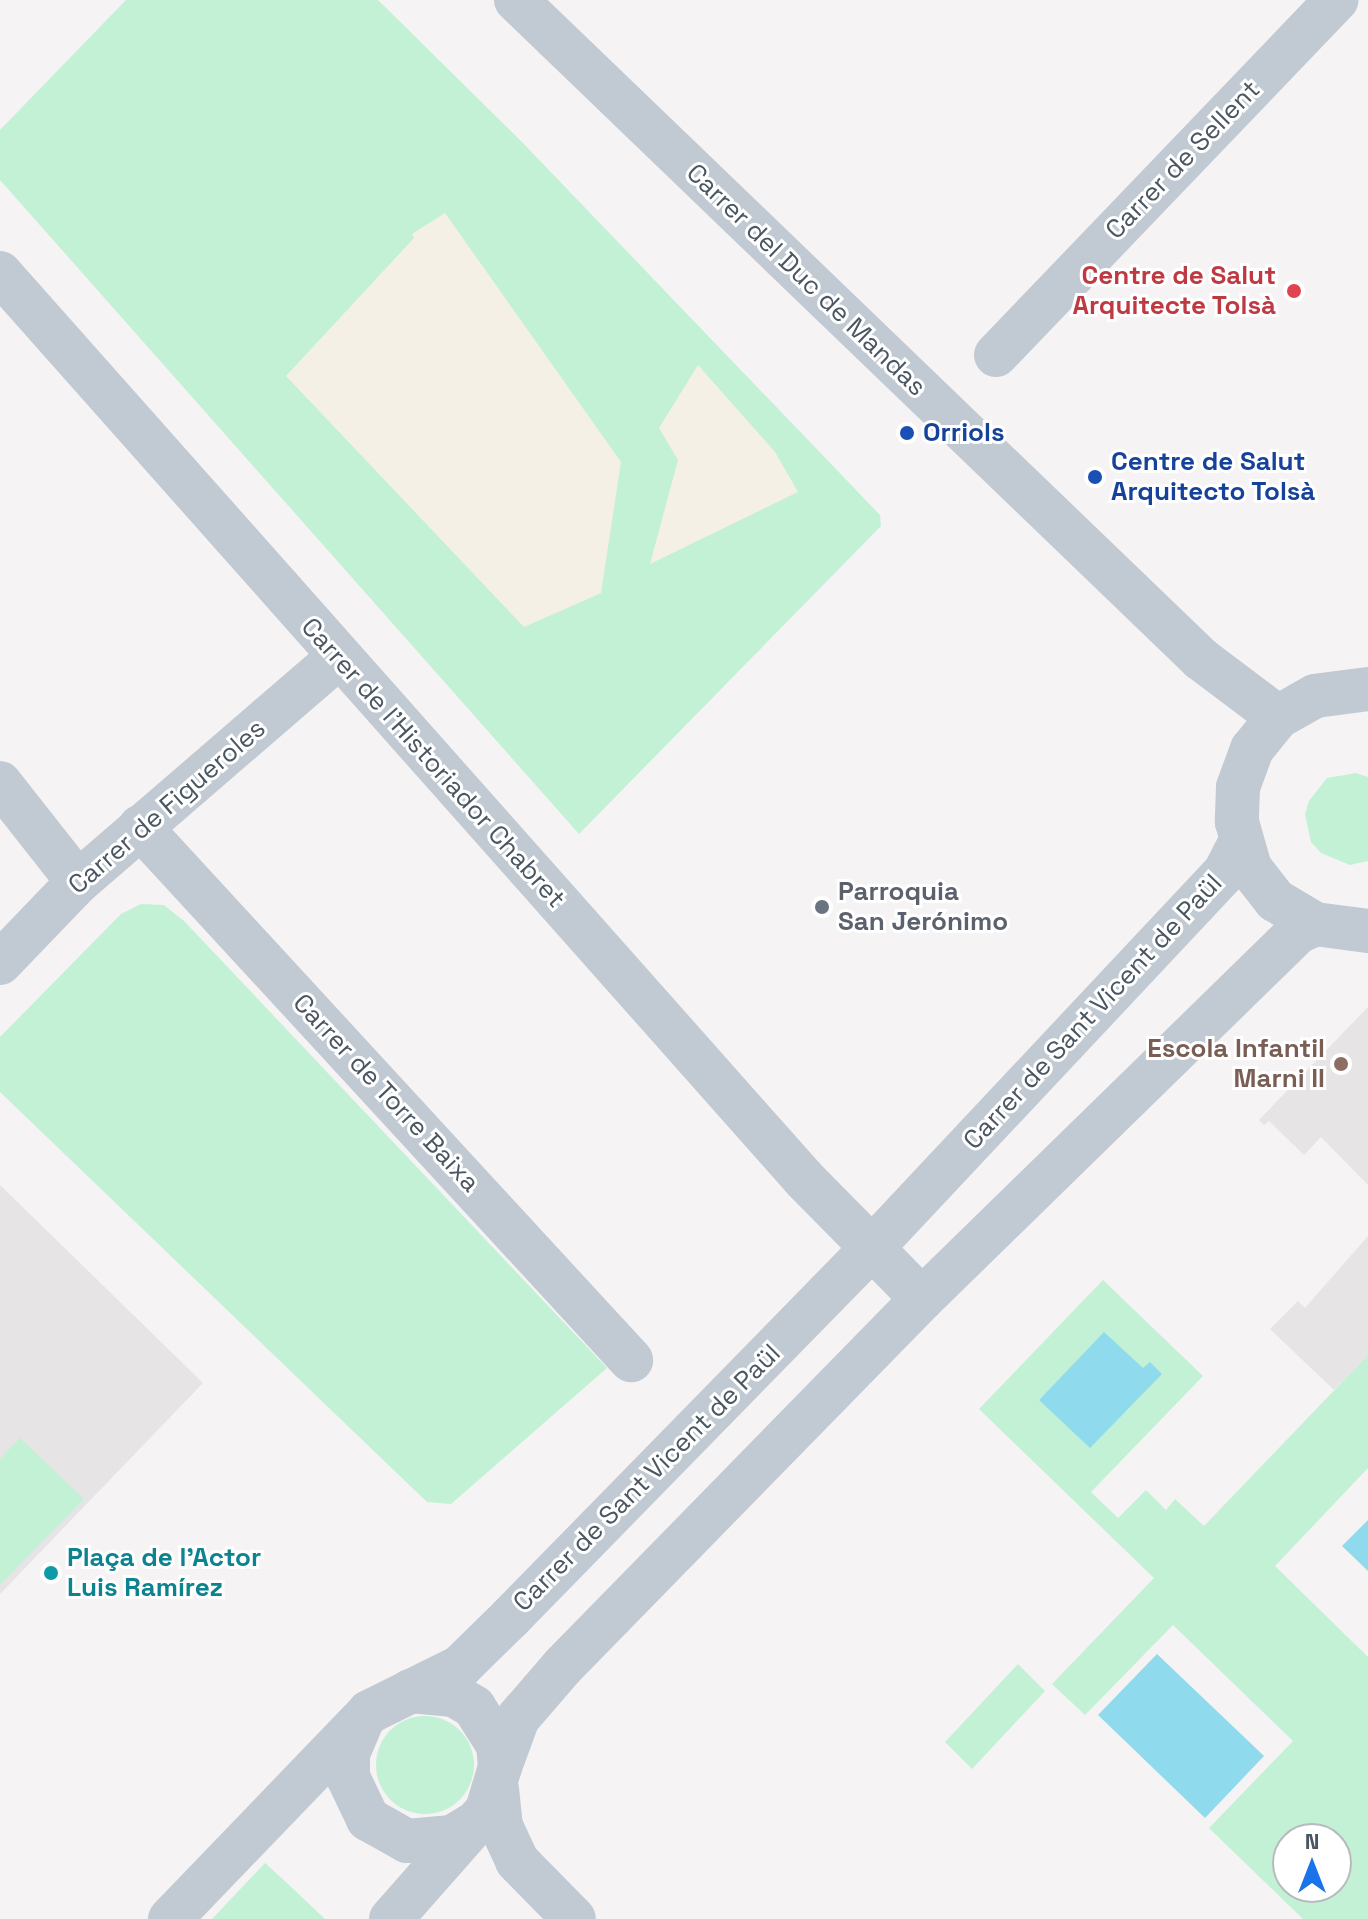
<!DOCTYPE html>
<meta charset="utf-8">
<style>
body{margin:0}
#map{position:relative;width:1368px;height:1919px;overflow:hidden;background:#f5f3f3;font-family:"Space Grotesk",sans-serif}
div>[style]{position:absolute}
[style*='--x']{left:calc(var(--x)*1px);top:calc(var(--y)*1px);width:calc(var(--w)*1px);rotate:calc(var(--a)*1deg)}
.education>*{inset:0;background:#e6e4e5}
.green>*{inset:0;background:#c3f1d5}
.round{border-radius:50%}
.sand>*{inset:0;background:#f5f0e5}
.water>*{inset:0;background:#90daee}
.pedestrian>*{height:44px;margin:-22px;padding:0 22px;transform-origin:22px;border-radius:22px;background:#c1cad2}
.minor>*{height:44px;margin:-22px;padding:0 22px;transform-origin:22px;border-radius:22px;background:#c1cad2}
.dots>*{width:22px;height:22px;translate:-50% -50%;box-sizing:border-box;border:4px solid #fff;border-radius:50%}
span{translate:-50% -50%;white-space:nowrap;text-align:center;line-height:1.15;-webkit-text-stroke:6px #fff;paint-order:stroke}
.street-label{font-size:26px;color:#4a5661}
.health-label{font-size:26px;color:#be3a42;font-weight:700}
.right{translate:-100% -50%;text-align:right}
.transit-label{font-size:26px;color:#164399;font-weight:700}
.left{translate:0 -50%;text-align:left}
.worship-label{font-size:26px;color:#5b616d;font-weight:700}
.education-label{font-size:26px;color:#785e54;font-weight:700}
.culture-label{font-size:26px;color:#0d838f;font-weight:700}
.north{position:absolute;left:1272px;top:1823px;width:80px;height:80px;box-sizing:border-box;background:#fff;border:2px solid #b7bbc0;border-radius:50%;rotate:0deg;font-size:22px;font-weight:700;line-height:32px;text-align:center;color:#4a5661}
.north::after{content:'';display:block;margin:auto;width:28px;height:36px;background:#1a73e8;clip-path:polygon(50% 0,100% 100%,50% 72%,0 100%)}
</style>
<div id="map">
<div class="education">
<i style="clip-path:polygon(1368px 1007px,1368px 1185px,1321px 1137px,1304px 1155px,1269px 1121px,1264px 1125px,1259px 1120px)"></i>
<i style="clip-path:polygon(0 1185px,203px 1383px,0 1594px)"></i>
<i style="clip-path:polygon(1368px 1236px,1368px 1355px,1334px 1390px,1270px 1329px,1298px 1301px,1305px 1308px)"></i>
</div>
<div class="green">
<i style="clip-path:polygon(126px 0,378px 0,520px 140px,880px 515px,881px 526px,579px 834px,0 180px,0 130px)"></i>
<i style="clip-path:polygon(1356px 773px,1368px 777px,1368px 861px,1350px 865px,1321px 853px,1311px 842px,1305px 814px,1309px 801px,1327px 778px)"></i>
<i style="clip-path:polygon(141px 904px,164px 905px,184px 921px,607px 1368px,451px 1504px,427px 1502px,0 1092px,0 1037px,121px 914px)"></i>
<i style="clip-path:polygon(evenodd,1103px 1280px,1203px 1376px,1091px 1492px,1118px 1518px,1146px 1490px,1166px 1510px,1175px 1499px,1204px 1526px,1368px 1355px,1368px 1468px,1275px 1566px,1368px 1657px,1368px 1919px,1303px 1919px,1209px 1828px,1293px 1741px,1173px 1625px,1085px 1715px,1052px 1684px,1154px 1578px,979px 1409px,1103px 1280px,1104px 1333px,1143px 1369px,1039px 1400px,1104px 1333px,1103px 1280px,1288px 1839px,1336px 1839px,1336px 1887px,1288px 1887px,1288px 1839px)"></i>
<i style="clip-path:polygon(20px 1438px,84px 1499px,0 1585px,0 1459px)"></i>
<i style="clip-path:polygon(1018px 1664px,1045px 1691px,972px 1769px,945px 1742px)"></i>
<i class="round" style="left:376px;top:1716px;width:98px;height:98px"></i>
<i style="clip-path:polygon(265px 1863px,289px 1885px,325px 1919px,212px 1919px)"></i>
</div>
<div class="sand">
<i style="clip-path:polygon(445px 213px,621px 462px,601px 593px,524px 627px,286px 376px,414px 238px,412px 234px)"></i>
<i style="clip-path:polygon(698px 365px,775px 452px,798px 492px,650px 564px,678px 460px,659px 428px)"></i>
</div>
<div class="water">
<i style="clip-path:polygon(1104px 1332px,1143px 1368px,1150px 1362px,1162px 1374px,1090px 1448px,1039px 1400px)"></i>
<i style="clip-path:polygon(1368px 1520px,1368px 1571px,1342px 1546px)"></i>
<i style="clip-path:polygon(1157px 1654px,1264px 1756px,1205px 1818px,1098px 1715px)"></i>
</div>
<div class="pedestrian">
<i style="--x:0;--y:273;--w:1211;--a:48.41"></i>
<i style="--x:804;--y:1179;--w:97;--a:45.4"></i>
<i style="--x:996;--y:355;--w:492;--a:-46.2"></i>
<i style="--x:0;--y:783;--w:126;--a:51.8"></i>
<i style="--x:140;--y:827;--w:725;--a:47.35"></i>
<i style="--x:0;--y:963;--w:112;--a:-46.1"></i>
<i style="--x:78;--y:882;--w:345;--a:-40.8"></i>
</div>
<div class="minor">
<i style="--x:516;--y:0;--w:951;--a:43.89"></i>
<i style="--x:1201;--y:659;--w:96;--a:37"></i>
<i style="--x:1368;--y:689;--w:53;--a:172.5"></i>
<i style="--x:1315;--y:696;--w:43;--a:150.4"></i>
<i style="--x:1278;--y:717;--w:41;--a:129.1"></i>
<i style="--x:1252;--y:749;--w:40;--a:110.2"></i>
<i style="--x:1238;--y:787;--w:35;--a:92"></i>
<i style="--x:1237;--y:822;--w:48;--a:74.2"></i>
<i style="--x:1250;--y:868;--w:41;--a:52"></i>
<i style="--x:1275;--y:900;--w:47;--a:31"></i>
<i style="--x:1315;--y:924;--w:53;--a:7.5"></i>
<i style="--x:872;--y:1248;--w:71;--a:45.6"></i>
<i style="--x:361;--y:1723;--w:33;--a:113"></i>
<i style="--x:348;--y:1753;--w:24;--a:90"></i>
<i style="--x:348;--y:1777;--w:47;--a:64.5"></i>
<i style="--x:368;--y:1819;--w:45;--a:29.4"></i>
<i style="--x:407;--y:1841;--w:45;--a:-5.1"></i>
<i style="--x:452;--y:1837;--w:23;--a:-31"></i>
<i style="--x:500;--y:1767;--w:52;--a:-69.8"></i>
<i style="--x:518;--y:1718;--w:67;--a:-49.2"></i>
<i style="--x:562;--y:1667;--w:515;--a:-45.63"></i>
<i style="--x:922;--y:1299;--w:525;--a:-44.31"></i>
<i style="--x:1298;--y:932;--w:19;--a:-25"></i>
<i style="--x:497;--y:1789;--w:37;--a:84"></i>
<i style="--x:501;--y:1826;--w:38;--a:65"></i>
<i style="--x:517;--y:1861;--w:81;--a:45.5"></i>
<i style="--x:170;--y:1919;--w:287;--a:-46.1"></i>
<i style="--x:369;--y:1712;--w:102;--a:-26.3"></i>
<i style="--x:460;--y:1667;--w:70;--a:-44.4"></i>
<i style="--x:510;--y:1618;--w:518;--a:-45.63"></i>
<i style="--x:872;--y:1248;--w:516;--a:-46.81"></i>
<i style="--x:1225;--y:872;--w:36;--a:-63"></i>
<i style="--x:391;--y:1919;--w:145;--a:-48.6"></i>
<i style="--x:487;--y:1810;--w:45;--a:-73.2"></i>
<i style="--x:500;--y:1767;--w:22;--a:-95"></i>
<i style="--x:498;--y:1745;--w:45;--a:-122.3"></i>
<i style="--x:474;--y:1707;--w:23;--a:-149"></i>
<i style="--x:454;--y:1695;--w:44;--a:-174.8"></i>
</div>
<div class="dots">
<i style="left:1294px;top:291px;background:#e0444e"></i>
<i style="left:907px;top:433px;background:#1a4fb4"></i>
<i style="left:1095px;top:477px;background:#1a4fb4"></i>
<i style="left:822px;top:907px;background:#6b7280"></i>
<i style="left:1341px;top:1064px;background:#8d6e63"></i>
<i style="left:51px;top:1573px;background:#0f9aa8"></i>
</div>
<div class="street-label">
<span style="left:1183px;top:160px;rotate:-46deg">Carrer de Sellent</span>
<span style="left:806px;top:280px;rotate:44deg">Carrer del Duc de Mandas</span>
<span style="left:433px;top:763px;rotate:48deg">Carrer de l'Historiador Chabret</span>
<span style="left:167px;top:807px;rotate:-41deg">Carrer de Figueroles</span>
<span style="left:1093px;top:1012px;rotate:-47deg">Carrer de Sant Vicent de Paül</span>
<span style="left:386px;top:1093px;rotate:47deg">Carrer de Torre Baixa</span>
<span style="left:647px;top:1478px;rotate:-45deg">Carrer de Sant Vicent de Paül</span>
</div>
<div class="health-label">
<span class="right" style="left:1276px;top:291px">Centre de Salut<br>Arquitecte Tolsà</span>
</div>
<div class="transit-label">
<span class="left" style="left:923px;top:433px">Orriols</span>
<span class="left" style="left:1111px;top:477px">Centre de Salut<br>Arquitecto Tolsà</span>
</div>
<div class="worship-label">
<span class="left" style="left:838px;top:907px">Parroquia<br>San Jerónimo</span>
</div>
<div class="education-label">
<span class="right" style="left:1325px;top:1064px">Escola Infantil<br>Marni II</span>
</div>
<div class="culture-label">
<span class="left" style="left:67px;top:1573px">Plaça de l'Actor<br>Luis Ramírez</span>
</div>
<div class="north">N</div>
</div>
